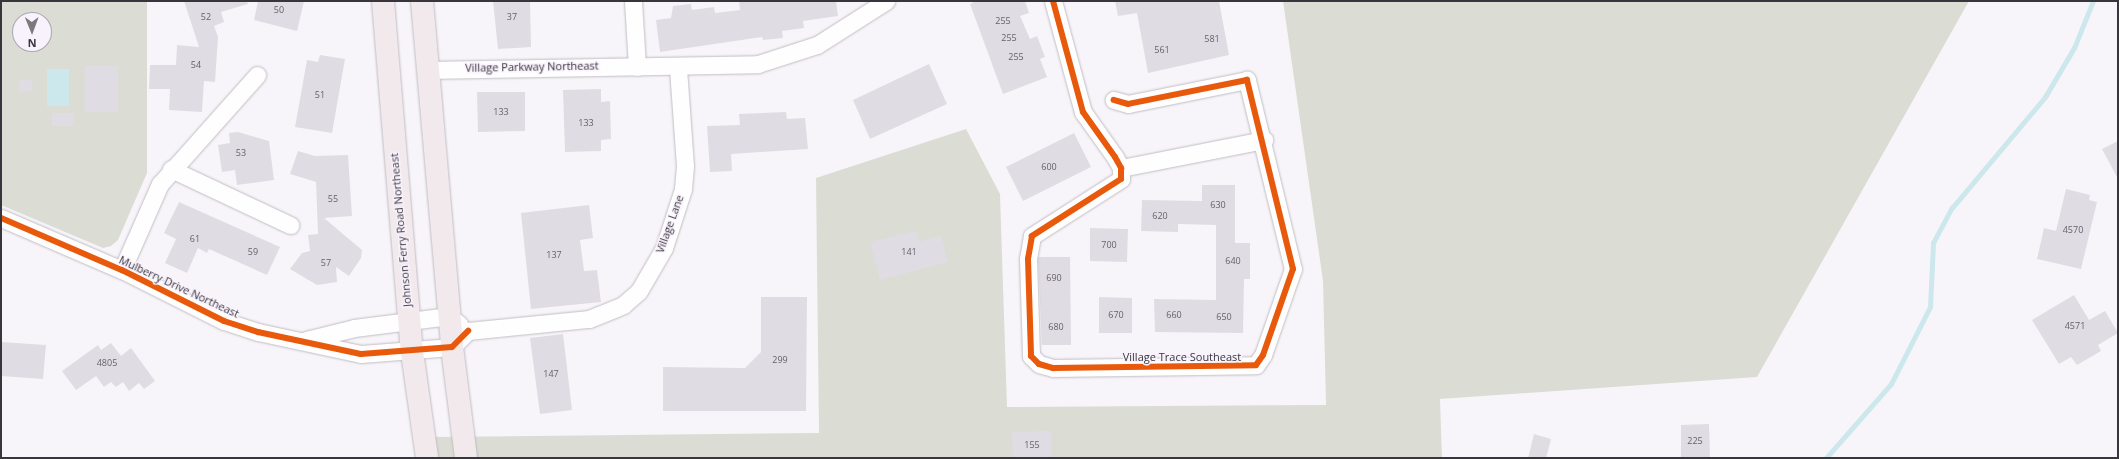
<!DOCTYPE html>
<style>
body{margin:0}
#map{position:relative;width:2119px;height:459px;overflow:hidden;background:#f8f5fa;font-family:"Open Sans",sans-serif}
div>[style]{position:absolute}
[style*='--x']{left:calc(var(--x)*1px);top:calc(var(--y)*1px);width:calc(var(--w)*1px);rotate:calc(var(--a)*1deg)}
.green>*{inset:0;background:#dbddd4}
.water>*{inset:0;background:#cce8ed}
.stream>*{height:4.5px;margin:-2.25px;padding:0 2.25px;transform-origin:2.25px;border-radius:2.25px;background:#cce8ed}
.building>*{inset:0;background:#e0dce3}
.roads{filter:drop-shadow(0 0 1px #c0bdc3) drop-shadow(0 0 1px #c0bdc3)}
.street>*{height:17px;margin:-8.5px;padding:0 8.5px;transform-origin:8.5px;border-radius:8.5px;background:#fefefe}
.primary>*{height:22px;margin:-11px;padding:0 11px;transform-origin:11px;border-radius:11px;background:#f1e9ec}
.cycleway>*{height:6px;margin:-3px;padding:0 3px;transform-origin:3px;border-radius:3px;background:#e8590c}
span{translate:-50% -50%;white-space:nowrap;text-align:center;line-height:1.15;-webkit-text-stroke:3px #f8f2fd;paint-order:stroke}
.number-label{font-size:9px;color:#66626a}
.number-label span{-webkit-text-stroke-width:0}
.street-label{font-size:11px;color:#39353c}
.frame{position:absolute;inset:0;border:2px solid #39353c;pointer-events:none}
.north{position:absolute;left:12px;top:12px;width:40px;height:40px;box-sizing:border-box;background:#f8f2fd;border:1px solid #aca6b0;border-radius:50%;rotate:179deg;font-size:11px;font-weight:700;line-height:16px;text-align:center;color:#39353c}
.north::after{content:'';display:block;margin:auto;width:14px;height:18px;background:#7c787e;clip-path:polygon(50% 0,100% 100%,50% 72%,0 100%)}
</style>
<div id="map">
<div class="green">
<i style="clip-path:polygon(evenodd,1px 1px,147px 1px,147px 173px,118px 240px,111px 246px,103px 248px,1px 205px,1px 1px,20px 20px,44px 20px,44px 44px,20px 44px,20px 20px)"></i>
<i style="clip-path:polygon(1283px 1px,1969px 1px,1757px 377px,1440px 399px,1442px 458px,437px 458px,433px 437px,819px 433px,816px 178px,966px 129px,1000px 194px,1007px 407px,1326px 405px,1323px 281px)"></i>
</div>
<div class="water">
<i style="clip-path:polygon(47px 69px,69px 69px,69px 106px,47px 106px)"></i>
</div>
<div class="stream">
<i style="--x:1826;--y:458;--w:98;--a:-48.7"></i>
<i style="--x:1891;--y:384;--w:86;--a:-63.1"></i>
<i style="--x:1930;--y:307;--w:64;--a:-87.3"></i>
<i style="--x:1933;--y:243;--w:40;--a:-62"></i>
<i style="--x:1952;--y:208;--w:145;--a:-50"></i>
<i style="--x:2045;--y:97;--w:57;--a:-59.4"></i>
<i style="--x:2074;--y:48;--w:51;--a:-68"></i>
</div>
<div class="building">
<i style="clip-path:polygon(184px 1px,247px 1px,248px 4px,221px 12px,224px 22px,214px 26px,218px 37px,215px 82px,204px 81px,202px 112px,169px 110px,170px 89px,149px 89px,150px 65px,176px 65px,177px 45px,199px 47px)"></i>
<i style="clip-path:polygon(258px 1px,304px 1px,297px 31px,254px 20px)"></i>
<i style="clip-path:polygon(493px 1px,530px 1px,531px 47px,498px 49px)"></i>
<i style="clip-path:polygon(739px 1px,836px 1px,838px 16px,803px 21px,804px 28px,782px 31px,783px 38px,763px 40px,762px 37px,660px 52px,656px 20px,671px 18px,673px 6px,691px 4px,692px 10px,714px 7px,715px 13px,740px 10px)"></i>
<i style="clip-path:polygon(976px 1px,1025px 1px,1029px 13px,1020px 16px,1030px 39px,1037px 36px,1045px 57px,1040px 59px,1047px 77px,1003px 94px,970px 4px)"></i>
<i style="clip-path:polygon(1115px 1px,1219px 1px,1229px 55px,1148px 73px,1137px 13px,1118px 16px)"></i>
<i style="clip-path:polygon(320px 55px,345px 59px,332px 133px,295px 127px,307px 60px,318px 62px)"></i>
<i style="clip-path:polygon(929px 64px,947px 104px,870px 139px,853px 100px)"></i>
<i style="clip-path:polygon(85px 66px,118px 66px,118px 112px,85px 112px)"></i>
<i style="clip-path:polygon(19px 80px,32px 80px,33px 91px,19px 92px)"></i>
<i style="clip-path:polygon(601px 89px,601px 102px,610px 101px,611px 139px,601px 140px,601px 151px,565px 152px,563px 90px)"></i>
<i style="clip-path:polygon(477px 92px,525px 92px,525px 131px,478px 132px)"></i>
<i style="clip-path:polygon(786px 112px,787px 119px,805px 118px,808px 149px,731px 154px,732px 171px,710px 172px,707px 126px,740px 125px,739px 114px)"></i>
<i style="clip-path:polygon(52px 113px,74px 113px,74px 126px,52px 126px)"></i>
<i style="clip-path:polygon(238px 132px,269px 141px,274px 180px,237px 185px,235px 170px,222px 172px,218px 145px,230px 143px,229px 133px)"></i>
<i style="clip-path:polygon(1074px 133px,1091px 167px,1023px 201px,1006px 167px)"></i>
<i style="clip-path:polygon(2118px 141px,2118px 179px,2102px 149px)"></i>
<i style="clip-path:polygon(298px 151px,315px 156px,348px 155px,352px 216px,324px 218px,362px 250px,361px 258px,349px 276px,336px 267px,337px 282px,317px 285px,290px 269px,302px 253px,310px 251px,308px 235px,318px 234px,316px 182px,290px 174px)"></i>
<i style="clip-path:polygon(1202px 185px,1235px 185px,1235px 243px,1250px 243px,1250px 279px,1244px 279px,1243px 333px,1155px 332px,1154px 299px,1216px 300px,1216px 225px,1178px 224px,1178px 232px,1141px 231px,1142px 200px,1202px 201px)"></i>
<i style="clip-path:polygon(2066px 189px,2090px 195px,2089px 200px,2097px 202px,2081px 269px,2037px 259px,2044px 228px,2056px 231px)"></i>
<i style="clip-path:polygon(179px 202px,280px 247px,267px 275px,209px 249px,207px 253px,198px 248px,187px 273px,165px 263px,176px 239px,164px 233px)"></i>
<i style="clip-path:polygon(589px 205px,593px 238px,580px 240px,584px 271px,597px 270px,601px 302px,531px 309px,521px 213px)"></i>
<i style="clip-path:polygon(1090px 228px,1128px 229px,1127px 262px,1090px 261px)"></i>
<i style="clip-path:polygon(916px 231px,919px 242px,941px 236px,948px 262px,880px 280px,870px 242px)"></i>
<i style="clip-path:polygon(1038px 257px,1070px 257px,1071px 345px,1042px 345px)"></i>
<i style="clip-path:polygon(2074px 295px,2089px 320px,2105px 311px,2118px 333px,2098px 345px,2101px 351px,2077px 365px,2071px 357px,2059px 364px,2032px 320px)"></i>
<i style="clip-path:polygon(761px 297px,807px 297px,806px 411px,663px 411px,663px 367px,745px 368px,761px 352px)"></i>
<i style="clip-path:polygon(1099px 297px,1132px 298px,1132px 333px,1099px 333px)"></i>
<i style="clip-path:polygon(563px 334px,572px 410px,540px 414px,530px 338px)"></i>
<i style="clip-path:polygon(1px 342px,46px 345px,43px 379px,1px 376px)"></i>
<i style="clip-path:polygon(111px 343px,121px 356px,131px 348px,155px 381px,144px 389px,139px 383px,129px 391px,123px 382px,116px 387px,111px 382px,104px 387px,96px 376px,76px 390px,62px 371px,98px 345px,101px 350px)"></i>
<i style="clip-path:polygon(1709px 424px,1710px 458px,1681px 458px,1681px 425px)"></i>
<i style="clip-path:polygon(1051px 431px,1051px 458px,1013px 458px,1012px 432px)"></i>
<i style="clip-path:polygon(1534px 434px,1551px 439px,1546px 458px,1528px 458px)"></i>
</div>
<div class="roads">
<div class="street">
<i style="--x:633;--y:1;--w:66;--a:86.5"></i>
<i style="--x:1053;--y:1;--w:115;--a:74.9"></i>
<i style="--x:1083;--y:112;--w:55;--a:54.6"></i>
<i style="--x:1115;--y:157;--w:13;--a:61"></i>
<i style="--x:1121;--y:168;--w:11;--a:90"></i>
<i style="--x:1121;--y:179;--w:106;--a:147.4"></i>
<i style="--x:1032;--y:236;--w:23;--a:100"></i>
<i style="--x:1028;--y:259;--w:97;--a:88.2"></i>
<i style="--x:1031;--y:356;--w:11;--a:45"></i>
<i style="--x:1039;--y:364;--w:15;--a:16"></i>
<i style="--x:1053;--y:368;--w:203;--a:-0.8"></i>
<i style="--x:1256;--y:365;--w:12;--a:-55"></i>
<i style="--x:1263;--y:355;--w:91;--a:-70.8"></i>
<i style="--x:1293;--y:269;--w:195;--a:-103.7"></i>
<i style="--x:1247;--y:80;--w:121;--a:168.6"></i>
<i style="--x:1128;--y:104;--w:15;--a:-164"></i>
<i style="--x:426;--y:70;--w:332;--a:-1"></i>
<i style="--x:758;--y:64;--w:62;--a:-17.9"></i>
<i style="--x:817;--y:45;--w:82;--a:-32.5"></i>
<i style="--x:1121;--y:168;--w:146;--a:-11.1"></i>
<i style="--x:171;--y:169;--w:132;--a:25.2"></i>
<i style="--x:1;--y:218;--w:132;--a:23.3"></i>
<i style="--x:122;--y:270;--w:114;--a:26.6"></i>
<i style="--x:224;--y:321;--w:36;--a:18"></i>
<i style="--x:258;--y:332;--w:105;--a:12.1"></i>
<i style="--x:361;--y:354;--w:91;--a:-4.4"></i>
<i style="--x:452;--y:347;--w:23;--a:-45"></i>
<i style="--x:122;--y:270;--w:94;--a:-66.2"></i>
<i style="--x:160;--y:184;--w:146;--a:-48.3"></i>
<i style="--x:468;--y:331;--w:122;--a:-5.7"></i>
<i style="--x:589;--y:319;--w:37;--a:-22"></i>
<i style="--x:623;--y:305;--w:21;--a:-41"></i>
<i style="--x:639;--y:291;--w:50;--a:-59.8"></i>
<i style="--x:664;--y:248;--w:62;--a:-72.1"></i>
<i style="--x:683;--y:189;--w:23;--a:-85"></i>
<i style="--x:685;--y:166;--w:98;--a:-94.1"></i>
<i style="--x:306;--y:340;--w:49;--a:-14"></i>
<i style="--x:354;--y:328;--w:96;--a:-7.2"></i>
<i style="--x:449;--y:316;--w:13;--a:39"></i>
</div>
<div class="primary">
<i style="--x:383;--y:1;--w:352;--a:85.3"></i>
<i style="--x:412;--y:352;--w:107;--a:81.9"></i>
<i style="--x:422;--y:1;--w:347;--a:85"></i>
<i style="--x:452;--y:347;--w:112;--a:82.8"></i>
</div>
</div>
<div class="cycleway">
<i style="--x:1053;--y:1;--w:115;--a:74.9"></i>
<i style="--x:1083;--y:112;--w:55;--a:54.6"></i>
<i style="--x:1115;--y:157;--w:13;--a:61"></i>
<i style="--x:1121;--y:168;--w:11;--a:90"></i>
<i style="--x:1121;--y:179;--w:106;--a:147.4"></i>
<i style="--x:1032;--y:236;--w:23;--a:100"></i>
<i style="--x:1028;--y:259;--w:97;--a:88.2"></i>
<i style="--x:1031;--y:356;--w:11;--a:45"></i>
<i style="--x:1039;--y:364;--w:15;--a:16"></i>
<i style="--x:1053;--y:368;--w:203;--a:-0.8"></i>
<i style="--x:1256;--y:365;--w:12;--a:-55"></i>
<i style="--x:1263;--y:355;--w:91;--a:-70.8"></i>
<i style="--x:1293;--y:269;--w:195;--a:-103.7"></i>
<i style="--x:1247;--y:80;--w:121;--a:168.6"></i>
<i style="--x:1128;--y:104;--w:15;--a:-164"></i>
<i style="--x:1;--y:218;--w:132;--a:23.3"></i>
<i style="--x:122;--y:270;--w:114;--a:26.6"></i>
<i style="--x:224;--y:321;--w:36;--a:18"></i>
<i style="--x:258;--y:332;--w:105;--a:12.1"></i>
<i style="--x:361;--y:354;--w:91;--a:-4.4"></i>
<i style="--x:452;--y:347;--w:23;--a:-45"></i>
</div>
<div class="number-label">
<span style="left:279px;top:10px">50</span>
<span style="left:206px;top:17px">52</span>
<span style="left:512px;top:17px">37</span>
<span style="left:1003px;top:21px">255</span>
<span style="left:1009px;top:38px">255</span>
<span style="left:1212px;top:39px">581</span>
<span style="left:1162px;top:50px">561</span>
<span style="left:1016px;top:57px">255</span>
<span style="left:196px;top:65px">54</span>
<span style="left:320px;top:95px">51</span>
<span style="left:501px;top:112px">133</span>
<span style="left:586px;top:123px">133</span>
<span style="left:241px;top:153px">53</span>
<span style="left:1049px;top:167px">600</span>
<span style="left:333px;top:199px">55</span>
<span style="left:1218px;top:205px">630</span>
<span style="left:1160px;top:216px">620</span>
<span style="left:2073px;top:230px">4570</span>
<span style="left:195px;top:239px">61</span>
<span style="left:1109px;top:245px">700</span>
<span style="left:253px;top:252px">59</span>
<span style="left:909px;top:252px">141</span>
<span style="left:554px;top:255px">137</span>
<span style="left:1233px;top:261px">640</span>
<span style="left:326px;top:263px">57</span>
<span style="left:1054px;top:278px">690</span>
<span style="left:1116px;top:315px">670</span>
<span style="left:1174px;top:315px">660</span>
<span style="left:1224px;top:317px">650</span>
<span style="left:2075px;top:326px">4571</span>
<span style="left:1056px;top:327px">680</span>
<span style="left:780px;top:360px">299</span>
<span style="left:107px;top:363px">4805</span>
<span style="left:551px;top:374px">147</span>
<span style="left:1695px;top:441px">225</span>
<span style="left:1032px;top:445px">155</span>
</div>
<div class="street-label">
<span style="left:532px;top:67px;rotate:-1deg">Village Parkway Northeast</span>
<span style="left:670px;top:224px;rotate:-70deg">Village Lane</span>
<span style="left:401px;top:230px;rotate:-95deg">Johnson Ferry Road Northeast</span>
<span style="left:179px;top:287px;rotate:25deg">Mulberry Drive Northeast</span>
<span style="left:1182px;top:357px">Village Trace Southeast</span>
</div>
<div class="frame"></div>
<div class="north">N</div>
</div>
